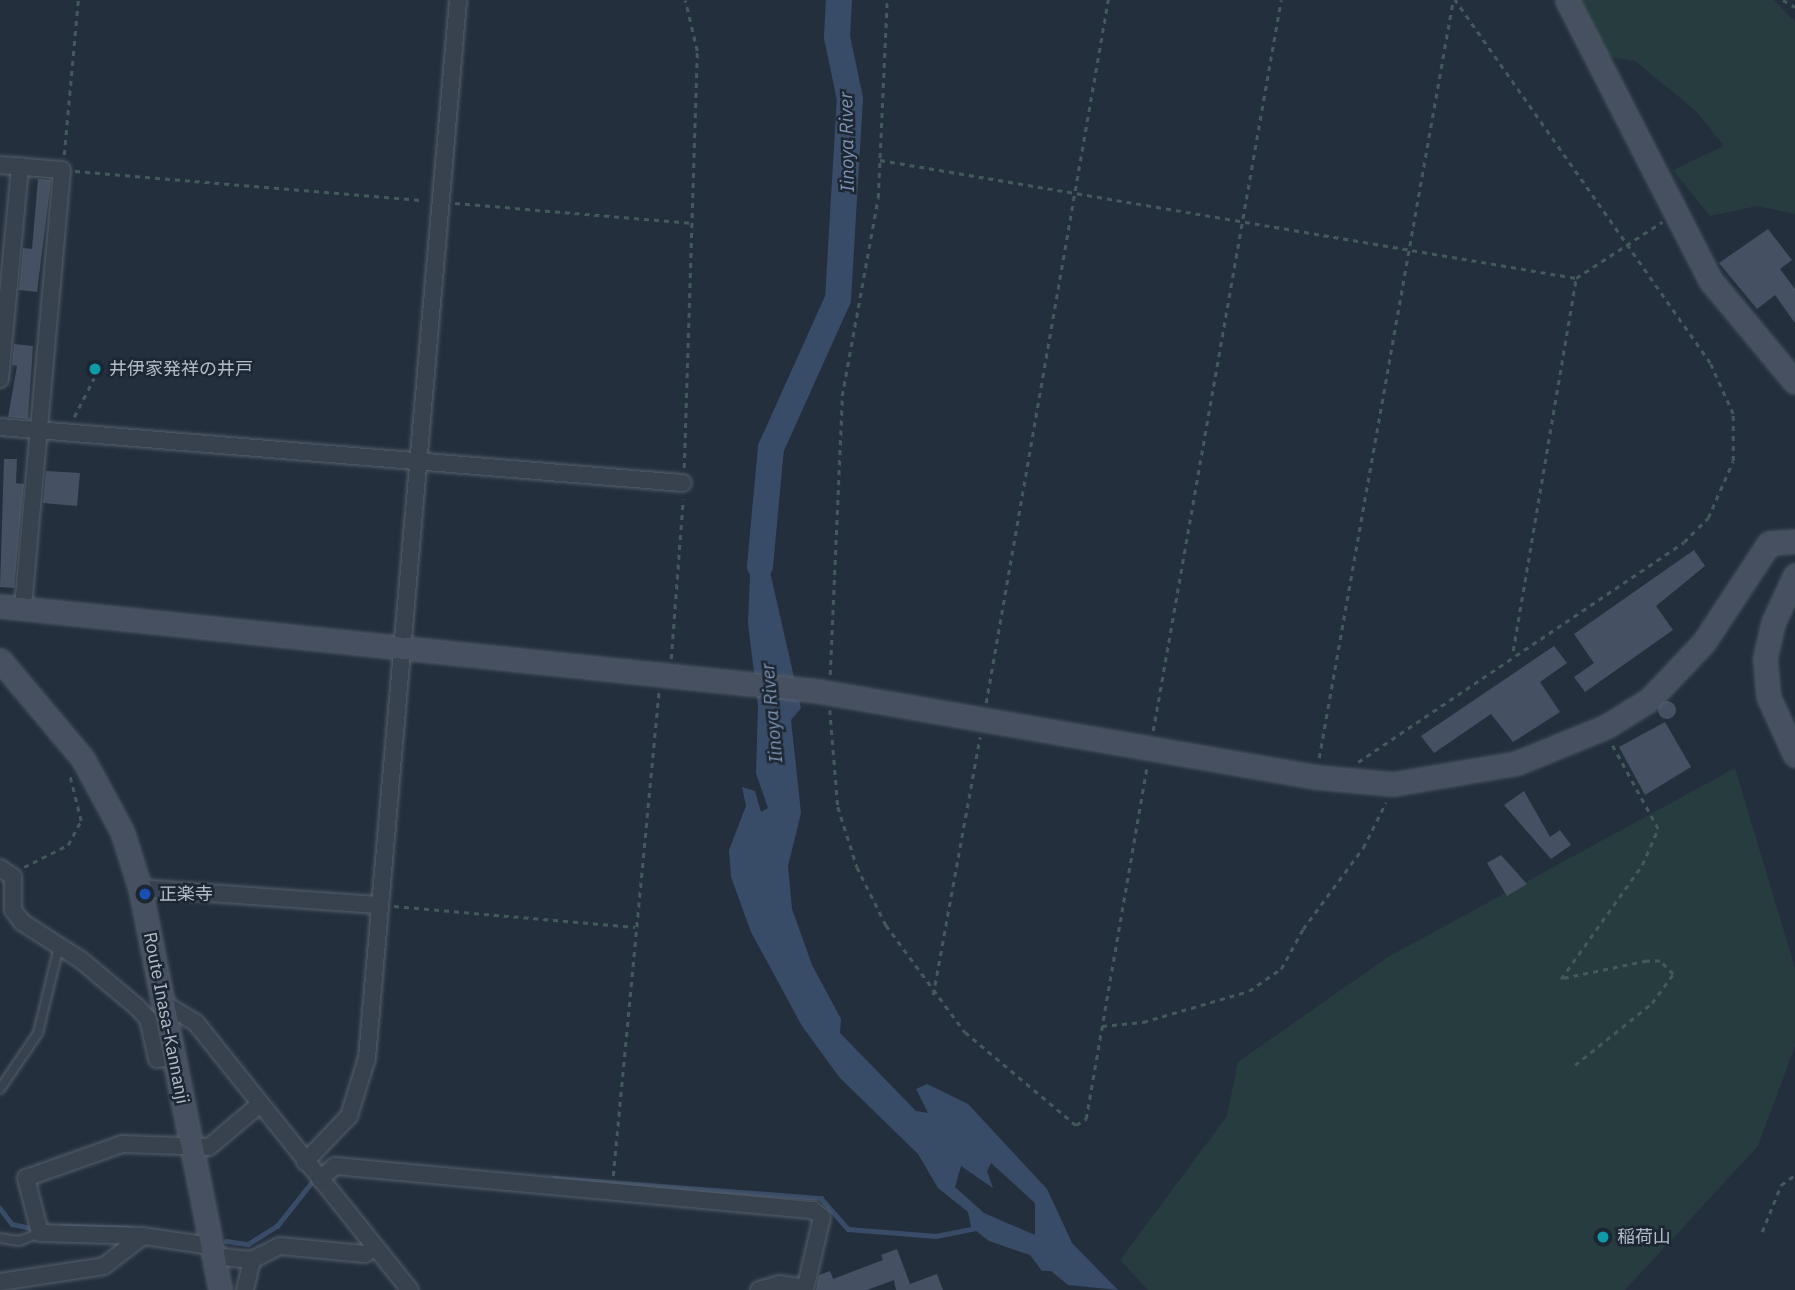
<!DOCTYPE html>
<meta charset="utf-8">
<style>
body{margin:0}
#map{position:relative;width:1795px;height:1290px;overflow:hidden;background:#242f3e;font-family:"IBM Plex Sans","Noto Sans JP",sans-serif}
div>[style]{position:absolute}
[style*='--x']{left:calc(var(--x)*1px);top:calc(var(--y)*1px);width:calc(var(--w)*1px);rotate:calc(var(--a)*1deg)}
.green>*{inset:0;background:#263c3f}
.water>*{inset:0;background:#394c67}
.stream>*{height:4.5px;margin:-2.25px;padding:0 2.25px;transform-origin:2.25px;border-radius:2.25px;background:#394c67}
.river>*{height:26px;margin:-13px;padding:0 13px;transform-origin:13px;border-radius:13px;background:#394c67}
.building>*{inset:0;background:#455162}
.round{border-radius:50%}
.path>*{height:2.5px;margin-top:-1.25px;transform-origin:0;background:repeating-linear-gradient(90deg,#44595c 0 5px,transparent 0 10px)}
.roads{filter:drop-shadow(0 0 2px #565f6c) drop-shadow(0 0 2px #565f6c)}
.lane>*{height:8px;margin:-4px;padding:0 4px;transform-origin:4px;border-radius:4px;background:#38414e}
.street>*{height:16px;margin:-8px;padding:0 8px;transform-origin:8px;border-radius:8px;background:#38414e}
.secondary>*{height:21px;margin:-10.5px;padding:0 10.5px;transform-origin:10.5px;border-radius:10.5px;background:#465061}
.dots>*{width:19px;height:19px;translate:-50% -50%;box-sizing:border-box;border:4px solid #1d2633;border-radius:50%}
span{translate:-50% -50%;white-space:nowrap;text-align:center;line-height:1.15;-webkit-text-stroke:5px #1d2633;paint-order:stroke}
.poi-label{font-size:18px;color:#b4bcc9}
.left{translate:0 -50%;text-align:left}
.street-label{font-size:18px;color:#b4bcc9}
.water-label{font-size:19px;color:#7c92b1;font-style:italic}
</style>
<div id="map">
<div class="green">
<i style="clip-path:polygon(1576px 0,1774px 0,1795px 22px,1795px 214px,1757px 206px,1710px 216px,1673px 170px,1724px 146px,1696px 111px,1635px 61px,1610px 57px)"></i>
<i style="clip-path:polygon(1735px 768px,1795px 968px,1795px 1046px,1758px 1146px,1625px 1290px,1148px 1290px,1120px 1260px,1227px 1116px,1238px 1062px,1388px 957px)"></i>
</div>
<div class="water">
<i style="clip-path:polygon(evenodd,752px 530px,769px 531px,765px 550px,801px 708px,791px 720px,801px 813px,788px 866px,792px 909px,812px 965px,841px 1019px,840px 1033px,916px 1111px,928px 1113px,916px 1089px,927px 1084px,968px 1104px,1047px 1189px,1072px 1243px,1118px 1290px,1068px 1285px,1051px 1271px,1042px 1271px,1030px 1255px,989px 1241px,971px 1227px,968px 1212px,938px 1188px,918px 1154px,840px 1078px,802px 1026px,751px 932px,731px 877px,729px 850px,746px 806px,742px 787px,755px 791px,761px 812px,768px 808px,756px 773px,758px 706px,748px 623px,752px 530px,991px 1163px,1035px 1203px,1035px 1235px,984px 1213px,955px 1187px,961px 1166px,993px 1188px,987px 1171px,991px 1163px)"></i>
</div>
<div class="stream">
<i style="--x:554;--y:1178;--w:268;--a:4.3"></i>
<i style="--x:821;--y:1198;--w:41;--a:48.9"></i>
<i style="--x:848;--y:1229;--w:88;--a:4.5"></i>
<i style="--x:936;--y:1236;--w:41;--a:-11.3"></i>
<i style="--x:0;--y:1208;--w:20;--a:53"></i>
<i style="--x:12;--y:1224;--w:24;--a:12"></i>
<i style="--x:61;--y:1226;--w:68;--a:1.7"></i>
<i style="--x:226;--y:1241;--w:22;--a:8"></i>
<i style="--x:248;--y:1244;--w:34;--a:-32"></i>
<i style="--x:277;--y:1226;--w:61;--a:-51.6"></i>
</div>
<div class="river">
<i style="--x:760;--y:566;--w:119;--a:-84.7"></i>
<i style="--x:771;--y:448;--w:163;--a:-65.8"></i>
<i style="--x:838;--y:299;--w:200;--a:-86.6"></i>
<i style="--x:850;--y:99;--w:63;--a:-101.8"></i>
<i style="--x:837;--y:37;--w:37;--a:-87"></i>
</div>
<div class="building">
<i style="clip-path:polygon(38px 179px,51px 180px,37px 292px,19px 290px,23px 248px,32px 249px)"></i>
<i style="clip-path:polygon(1768px 229px,1792px 260px,1780px 269px,1795px 289px,1795px 323px,1775px 295px,1757px 309px,1719px 263px)"></i>
<i style="clip-path:polygon(14px 344px,33px 346px,28px 419px,8px 417px,17px 366px,12px 365px)"></i>
<i style="clip-path:polygon(4px 459px,17px 459px,16px 483px,24px 484px,14px 588px,0 587px)"></i>
<i style="clip-path:polygon(46px 471px,80px 473px,77px 506px,43px 503px)"></i>
<i style="clip-path:polygon(1694px 550px,1705px 566px,1656px 606px,1673px 630px,1585px 692px,1574px 677px,1594px 663px,1574px 634px)"></i>
<i style="clip-path:polygon(1554px 646px,1567px 663px,1540px 682px,1560px 712px,1513px 742px,1491px 714px,1434px 753px,1421px 736px)"></i>
<i class="round" style="left:1658px;top:701px;width:18px;height:18px"></i>
<i style="clip-path:polygon(1665px 722px,1691px 767px,1645px 795px,1619px 747px)"></i>
<i style="clip-path:polygon(1524px 791px,1550px 837px,1560px 830px,1571px 845px,1551px 859px,1504px 805px)"></i>
<i style="clip-path:polygon(1501px 855px,1527px 884px,1507px 896px,1487px 863px)"></i>
<i style="clip-path:polygon(897px 1249px,910px 1284px,937px 1274px,943px 1290px,896px 1290px,894px 1280px,867px 1290px,816px 1290px,819px 1275px,830px 1271px,833px 1279px,883px 1260px,881px 1255px)"></i>
</div>
<div class="path">
<i style="--x:1783;--y:0;--w:14;--a:30"></i>
<i style="--x:64;--y:155;--w:156;--a:-84.8"></i>
<i style="--x:880;--y:160;--w:706;--a:9.62"></i>
<i style="--x:1576;--y:278;--w:103;--a:-33.1"></i>
<i style="--x:75;--y:171;--w:350;--a:4.8"></i>
<i style="--x:455;--y:203;--w:239;--a:4.8"></i>
<i style="--x:74;--y:417;--w:44;--a:-62.9"></i>
<i style="--x:684;--y:468;--w:417;--a:-88.2"></i>
<i style="--x:697;--y:51;--w:52;--a:-103.2"></i>
<i style="--x:1513;--y:651;--w:378;--a:-80.4"></i>
<i style="--x:671;--y:659;--w:160;--a:-85.7"></i>
<i style="--x:830;--y:675;--w:279;--a:-87.5"></i>
<i style="--x:842;--y:396;--w:201;--a:-79.7"></i>
<i style="--x:878;--y:198;--w:198;--a:-87.4"></i>
<i style="--x:986;--y:703;--w:714;--a:-80.15"></i>
<i style="--x:830;--y:710;--w:97;--a:85.3"></i>
<i style="--x:838;--y:807;--w:63;--a:72.4"></i>
<i style="--x:857;--y:867;--w:65;--a:63.4"></i>
<i style="--x:886;--y:925;--w:133;--a:53.6"></i>
<i style="--x:965;--y:1032;--w:145;--a:40"></i>
<i style="--x:1076;--y:1125;--w:12;--a:-31"></i>
<i style="--x:1086;--y:1119;--w:359;--a:-80.2"></i>
<i style="--x:1153;--y:731;--w:742;--a:-80.07"></i>
<i style="--x:1319;--y:758;--w:770;--a:-79.97"></i>
<i style="--x:1358;--y:762;--w:393;--a:-34"></i>
<i style="--x:1684;--y:542;--w:34;--a:-45"></i>
<i style="--x:1708;--y:518;--w:62;--a:-66.3"></i>
<i style="--x:1733;--y:461;--w:47;--a:-90"></i>
<i style="--x:1733;--y:414;--w:56;--a:-114.3"></i>
<i style="--x:1710;--y:363;--w:444;--a:-125.1"></i>
<i style="--x:24;--y:867;--w:49;--a:-26.6"></i>
<i style="--x:68;--y:845;--w:27;--a:-62"></i>
<i style="--x:81;--y:821;--w:49;--a:-104"></i>
<i style="--x:394;--y:906;--w:242;--a:5"></i>
<i style="--x:933;--y:995;--w:262;--a:-79.7"></i>
<i style="--x:1102;--y:1026;--w:41;--a:-5.6"></i>
<i style="--x:1143;--y:1022;--w:110;--a:-16.3"></i>
<i style="--x:1249;--y:991;--w:39;--a:-35"></i>
<i style="--x:1281;--y:969;--w:46;--a:-61.2"></i>
<i style="--x:1303;--y:929;--w:101;--a:-53.5"></i>
<i style="--x:1363;--y:848;--w:51;--a:-63.4"></i>
<i style="--x:1575;--y:1065;--w:99;--a:-38.8"></i>
<i style="--x:1652;--y:1003;--w:36;--a:-54"></i>
<i style="--x:1673;--y:974;--w:18;--a:-135"></i>
<i style="--x:1660;--y:961;--w:13;--a:180"></i>
<i style="--x:1647;--y:961;--w:88;--a:168.2"></i>
<i style="--x:1561;--y:979;--w:140;--a:-54.6"></i>
<i style="--x:1642;--y:865;--w:39;--a:-66"></i>
<i style="--x:1658;--y:829;--w:98;--a:-118.7"></i>
<i style="--x:613;--y:1176;--w:486;--a:-84.6"></i>
<i style="--x:1762;--y:1232;--w:51;--a:-68"></i>
<i style="--x:1781;--y:1185;--w:17;--a:-36"></i>
</div>
<div class="roads">
<div class="lane">
<i style="--x:0;--y:1089;--w:68;--a:-55.8"></i>
<i style="--x:38;--y:1033;--w:89;--a:-76.4"></i>
<i style="--x:0;--y:1238;--w:19;--a:9"></i>
<i style="--x:19;--y:1241;--w:22;--a:-21"></i>
</div>
<div class="street">
<i style="--x:0;--y:165;--w:62;--a:4.6"></i>
<i style="--x:62;--y:170;--w:442;--a:95.1"></i>
<i style="--x:0;--y:379;--w:214;--a:-84.6"></i>
<i style="--x:0;--y:427;--w:685;--a:4.69"></i>
<i style="--x:0;--y:868;--w:16;--a:35"></i>
<i style="--x:13;--y:877;--w:33;--a:90"></i>
<i style="--x:13;--y:910;--w:15;--a:53"></i>
<i style="--x:22;--y:922;--w:70;--a:32.8"></i>
<i style="--x:81;--y:960;--w:73;--a:40"></i>
<i style="--x:137;--y:1007;--w:16;--a:47"></i>
<i style="--x:148;--y:1019;--w:41;--a:77.3"></i>
<i style="--x:157;--y:1059;--w:17;--a:-7"></i>
<i style="--x:140;--y:888;--w:240;--a:4.1"></i>
<i style="--x:163;--y:1003;--w:39;--a:31"></i>
<i style="--x:196;--y:1023;--w:342;--a:51.3"></i>
<i style="--x:305;--y:1162;--w:64;--a:-46.3"></i>
<i style="--x:349;--y:1116;--w:61;--a:-72.8"></i>
<i style="--x:367;--y:1058;--w:1062;--a:-85.08"></i>
<i style="--x:320;--y:1179;--w:20;--a:-41"></i>
<i style="--x:335;--y:1166;--w:480;--a:5.3"></i>
<i style="--x:813;--y:1210;--w:11;--a:38"></i>
<i style="--x:822;--y:1217;--w:75;--a:103.1"></i>
<i style="--x:143;--y:1236;--w:103;--a:-178.3"></i>
<i style="--x:40;--y:1233;--w:57;--a:-104.3"></i>
<i style="--x:26;--y:1178;--w:102;--a:-19.5"></i>
<i style="--x:122;--y:1144;--w:87;--a:2"></i>
<i style="--x:209;--y:1147;--w:67;--a:-40.1"></i>
<i style="--x:213;--y:1256;--w:39;--a:6"></i>
<i style="--x:252;--y:1260;--w:31;--a:103"></i>
<i style="--x:252;--y:1260;--w:31;--a:-27"></i>
<i style="--x:280;--y:1246;--w:85;--a:5.4"></i>
<i style="--x:365;--y:1254;--w:12;--a:-35"></i>
<i style="--x:0;--y:1282;--w:105;--a:-8.7"></i>
<i style="--x:104;--y:1266;--w:49;--a:-37.6"></i>
<i style="--x:143;--y:1236;--w:69;--a:8.4"></i>
<i style="--x:759;--y:1290;--w:22;--a:-16"></i>
<i style="--x:780;--y:1284;--w:24;--a:9"></i>
</div>
<div class="secondary">
<i style="--x:1567;--y:0;--w:316;--a:62.9"></i>
<i style="--x:1711;--y:281;--w:131;--a:50.3"></i>
<i style="--x:1795;--y:575;--w:53;--a:114.6"></i>
<i style="--x:1773;--y:623;--w:37;--a:103"></i>
<i style="--x:1765;--y:659;--w:37;--a:85"></i>
<i style="--x:1768;--y:696;--w:65;--a:65.4"></i>
<i style="--x:0;--y:606;--w:822;--a:5.93"></i>
<i style="--x:818;--y:691;--w:505;--a:9.8"></i>
<i style="--x:1316;--y:777;--w:77;--a:5.2"></i>
<i style="--x:1393;--y:784;--w:126;--a:-9.6"></i>
<i style="--x:1517;--y:763;--w:97;--a:-22.3"></i>
<i style="--x:1607;--y:726;--w:49;--a:-31.8"></i>
<i style="--x:1649;--y:700;--w:80;--a:-46.5"></i>
<i style="--x:1704;--y:642;--w:118;--a:-56.7"></i>
<i style="--x:1769;--y:543;--w:26;--a:-4"></i>
<i style="--x:0;--y:660;--w:129;--a:50"></i>
<i style="--x:83;--y:759;--w:82;--a:61.6"></i>
<i style="--x:122;--y:831;--w:60;--a:72.5"></i>
<i style="--x:140;--y:888;--w:410;--a:78.7"></i>
</div>
</div>
<div class="dots">
<i style="left:95px;top:369px;background:#0f9aa8"></i>
<i style="left:145px;top:894px;background:#1a4fb4"></i>
<i style="left:1603px;top:1237px;background:#0f9aa8"></i>
</div>
<div class="poi-label">
<span class="left" style="left:109px;top:369px">井伊家発祥の井戸</span>
<span class="left" style="left:159px;top:894px">正楽寺</span>
<span class="left" style="left:1617px;top:1237px">稲荷山</span>
</div>
<div class="street-label">
<span style="left:166px;top:1018px;rotate:79deg">Route Inasa-Kannanji</span>
</div>
<div class="water-label">
<span style="left:847px;top:142px;rotate:-91deg">Iinoya River</span>
<span style="left:772px;top:713px;rotate:-95deg">Iinoya River</span>
</div>
</div>
